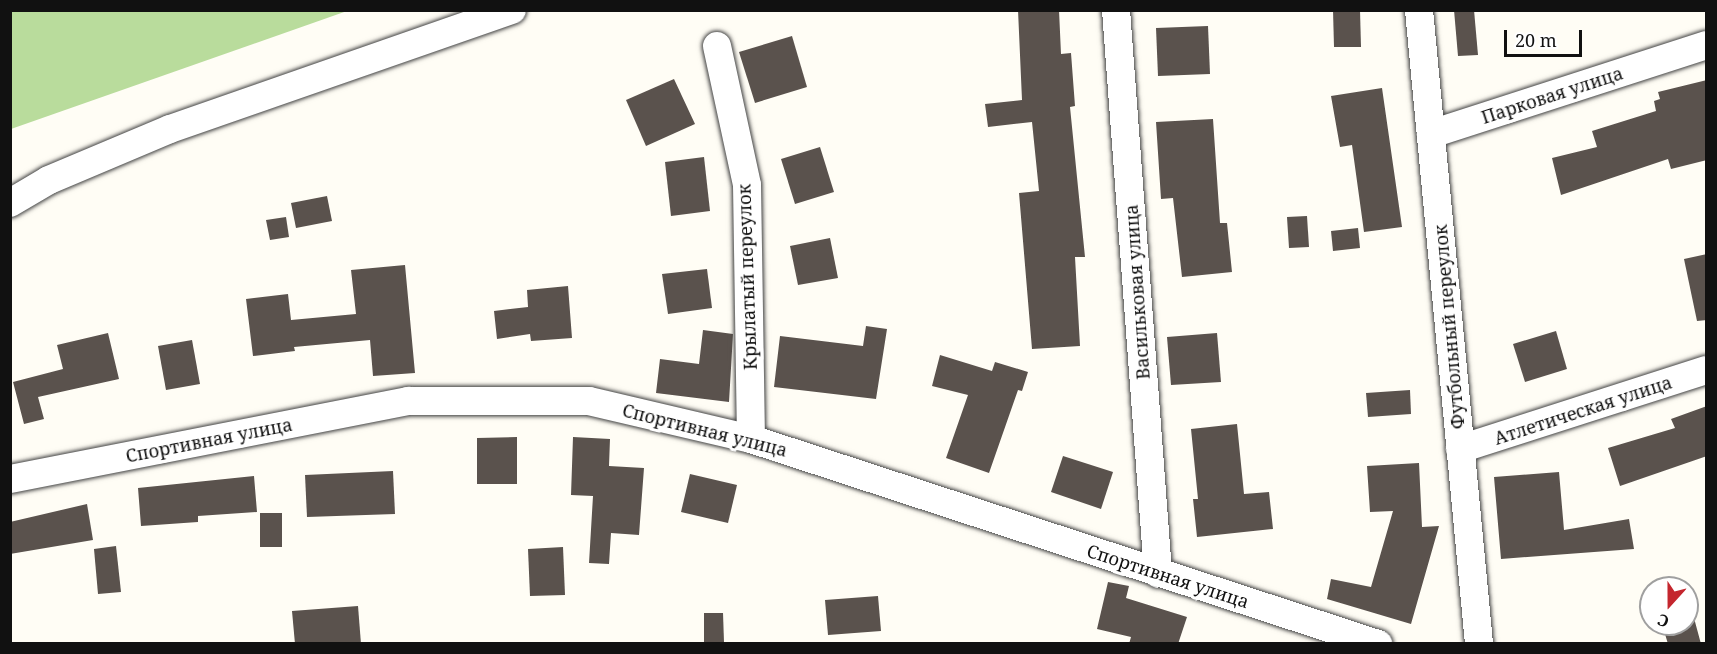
<!DOCTYPE html>
<meta charset="utf-8">
<style>
body{margin:0}
#map{position:relative;width:1717px;height:654px;overflow:hidden;background:#fffdf5;font-family:"Noto Serif",serif}
div>[style]{position:absolute}
[style*='--x']{left:calc(var(--x)*1px);top:calc(var(--y)*1px);width:calc(var(--w)*1px);rotate:calc(var(--a)*1deg)}
.forest>*{inset:0;background:#b9dc9c}
.building>*{inset:0;background:#5a524d}
.roads{filter:drop-shadow(0 0 2px #444) drop-shadow(0 0 2px #444)}
.street>*{height:28px;margin:-14px;padding:0 14px;transform-origin:14px;border-radius:14px;background:#fff}
span{translate:-50% -50%;white-space:nowrap;text-align:center;line-height:1.15;-webkit-text-stroke:6px #fff;paint-order:stroke}
.street-label{font-size:18px;color:#111}
.frame{position:absolute;inset:0;border:12px solid #111;pointer-events:none}
.north{position:absolute;left:1639px;top:576px;width:60px;height:60px;box-sizing:border-box;background:#fff;border:2px solid #a0a0a0;border-radius:50%;rotate:201deg;font-size:16px;font-weight:700;line-height:24px;text-align:center;color:#111}
.north::after{content:'';display:block;margin:auto;width:21px;height:27px;background:#c4262e;clip-path:polygon(50% 0,100% 100%,50% 72%,0 100%)}
.scale{position:absolute;left:1504px;top:30px;width:78px;height:27px;box-sizing:border-box;border:3px solid #111;border-top:0;padding-left:8px;font-size:18px;line-height:21px;white-space:nowrap;color:#111;-webkit-text-stroke:4px #fff;paint-order:stroke}
</style>
<div id="map">
<div class="forest">
<i style="clip-path:polygon(11px 10px,347px 10px,347px 11px,11px 129px)"></i>
</div>
<div class="building">
<i style="clip-path:polygon(1018px 10px,1059px 10px,1061px 54px,1071px 53px,1075px 106px,1070px 107px,1085px 257px,1075px 257px,1080px 346px,1032px 349px,1019px 193px,1039px 191px,1032px 122px,988px 127px,985px 104px,1022px 100px)"></i>
<i style="clip-path:polygon(1333px 10px,1360px 10px,1361px 47px,1334px 47px)"></i>
<i style="clip-path:polygon(1454px 10px,1474px 10px,1478px 55px,1458px 56px)"></i>
<i style="clip-path:polygon(1208px 26px,1210px 74px,1158px 76px,1156px 28px)"></i>
<i style="clip-path:polygon(792px 36px,807px 87px,755px 103px,739px 52px)"></i>
<i style="clip-path:polygon(674px 79px,695px 124px,646px 146px,626px 100px)"></i>
<i style="clip-path:polygon(1707px 80px,1707px 160px,1671px 169px,1668px 159px,1561px 195px,1552px 158px,1597px 147px,1592px 131px,1656px 111px,1654px 101px,1660px 99px,1658px 92px)"></i>
<i style="clip-path:polygon(1382px 88px,1402px 227px,1364px 232px,1352px 145px,1340px 147px,1331px 96px)"></i>
<i style="clip-path:polygon(1213px 119px,1220px 223px,1227px 223px,1232px 272px,1182px 277px,1173px 198px,1161px 199px,1156px 122px)"></i>
<i style="clip-path:polygon(820px 147px,834px 192px,795px 204px,781px 159px)"></i>
<i style="clip-path:polygon(704px 157px,710px 211px,671px 216px,665px 162px)"></i>
<i style="clip-path:polygon(327px 196px,332px 221px,296px 228px,291px 203px)"></i>
<i style="clip-path:polygon(1307px 216px,1309px 247px,1289px 248px,1287px 217px)"></i>
<i style="clip-path:polygon(286px 217px,289px 237px,270px 240px,266px 220px)"></i>
<i style="clip-path:polygon(1358px 228px,1360px 248px,1333px 251px,1331px 231px)"></i>
<i style="clip-path:polygon(830px 238px,838px 278px,798px 285px,790px 246px)"></i>
<i style="clip-path:polygon(1707px 254px,1707px 320px,1697px 321px,1684px 259px)"></i>
<i style="clip-path:polygon(405px 265px,415px 373px,373px 376px,370px 340px,294px 347px,295px 351px,253px 356px,246px 299px,288px 294px,291px 320px,356px 314px,351px 270px)"></i>
<i style="clip-path:polygon(707px 269px,712px 308px,668px 314px,662px 274px)"></i>
<i style="clip-path:polygon(568px 286px,572px 338px,531px 341px,530px 334px,497px 339px,494px 311px,528px 307px,527px 290px)"></i>
<i style="clip-path:polygon(866px 326px,887px 329px,876px 399px,774px 387px,780px 336px,863px 346px)"></i>
<i style="clip-path:polygon(703px 330px,733px 334px,729px 402px,656px 393px,660px 359px,699px 364px)"></i>
<i style="clip-path:polygon(1556px 331px,1567px 369px,1525px 382px,1513px 344px)"></i>
<i style="clip-path:polygon(108px 333px,119px 379px,38px 397px,44px 419px,24px 424px,13px 382px,63px 369px,57px 345px)"></i>
<i style="clip-path:polygon(1217px 333px,1221px 382px,1171px 385px,1167px 337px)"></i>
<i style="clip-path:polygon(192px 340px,200px 384px,166px 390px,158px 346px)"></i>
<i style="clip-path:polygon(940px 355px,992px 371px,995px 362px,1028px 372px,1022px 391px,1018px 390px,989px 473px,946px 458px,968px 395px,932px 386px)"></i>
<i style="clip-path:polygon(1410px 390px,1411px 414px,1368px 417px,1366px 393px)"></i>
<i style="clip-path:polygon(1707px 406px,1707px 456px,1620px 486px,1608px 448px,1675px 428px,1671px 419px)"></i>
<i style="clip-path:polygon(1237px 424px,1244px 494px,1269px 492px,1273px 529px,1197px 537px,1193px 499px,1198px 499px,1191px 429px)"></i>
<i style="clip-path:polygon(517px 437px,517px 484px,477px 484px,477px 438px)"></i>
<i style="clip-path:polygon(573px 437px,610px 439px,609px 466px,644px 468px,639px 535px,611px 533px,609px 564px,589px 563px,593px 496px,571px 495px)"></i>
<i style="clip-path:polygon(1063px 456px,1113px 472px,1101px 509px,1051px 492px)"></i>
<i style="clip-path:polygon(1419px 463px,1422px 527px,1439px 526px,1411px 624px,1327px 599px,1331px 579px,1371px 587px,1393px 511px,1370px 512px,1367px 466px)"></i>
<i style="clip-path:polygon(393px 471px,395px 514px,307px 517px,305px 475px)"></i>
<i style="clip-path:polygon(1559px 472px,1564px 530px,1629px 519px,1634px 549px,1501px 559px,1494px 477px)"></i>
<i style="clip-path:polygon(690px 474px,737px 485px,728px 523px,681px 512px)"></i>
<i style="clip-path:polygon(254px 476px,257px 512px,198px 516px,198px 522px,141px 526px,138px 488px)"></i>
<i style="clip-path:polygon(87px 504px,93px 540px,10px 554px,10px 522px)"></i>
<i style="clip-path:polygon(260px 513px,282px 513px,282px 547px,260px 547px)"></i>
<i style="clip-path:polygon(116px 546px,121px 592px,98px 594px,94px 549px)"></i>
<i style="clip-path:polygon(563px 547px,565px 595px,530px 596px,528px 549px)"></i>
<i style="clip-path:polygon(1108px 582px,1129px 586px,1126px 598px,1187px 617px,1178px 644px,1129px 644px,1131px 637px,1097px 629px)"></i>
<i style="clip-path:polygon(1687px 592px,1701px 644px,1668px 644px,1662px 624px,1687px 624px)"></i>
<i style="clip-path:polygon(878px 596px,881px 631px,828px 635px,825px 600px)"></i>
<i style="clip-path:polygon(358px 606px,361px 644px,295px 644px,292px 611px)"></i>
<i style="clip-path:polygon(704px 613px,723px 613px,724px 642px,704px 643px)"></i>
</div>
<div class="roads">
<div class="street">
<i style="--x:1116;--y:10;--w:565;--a:85.73"></i>
<i style="--x:1419;--y:10;--w:637;--a:84.59"></i>
<i style="--x:717;--y:46;--w:142;--a:77.8"></i>
<i style="--x:747;--y:185;--w:254;--a:89.1"></i>
<i style="--x:1431;--y:134;--w:289;--a:-17.9"></i>
<i style="--x:10;--y:203;--w:45;--a:-30.5"></i>
<i style="--x:49;--y:180;--w:131;--a:-22.9"></i>
<i style="--x:170;--y:129;--w:362;--a:-19.2"></i>
<i style="--x:1460;--y:449;--w:258;--a:-17.8"></i>
<i style="--x:10;--y:479;--w:406;--a:-11.1"></i>
<i style="--x:408;--y:401;--w:181;--a:0"></i>
<i style="--x:589;--y:401;--w:166;--a:13.2"></i>
<i style="--x:751;--y:439;--w:660;--a:18.11"></i>
</div>
</div>
<div class="street-label">
<span style="left:1552px;top:95px;rotate:-18deg">Парковая улица</span>
<span style="left:747px;top:277px;rotate:-92deg">Крылатый переулок</span>
<span style="left:1137px;top:292px;rotate:-94deg">Васильковая улица</span>
<span style="left:1449px;top:327px;rotate:-95deg">Футбольный переулок</span>
<span style="left:1583px;top:410px;rotate:-18deg">Атлетическая улица</span>
<span style="left:705px;top:430px;rotate:14deg">Спортивная улица</span>
<span style="left:209px;top:440px;rotate:-11deg">Спортивная улица</span>
<span style="left:1168px;top:576px;rotate:18deg">Спортивная улица</span>
</div>
<div class="frame"></div>
<div class="north">С</div>
<div class="scale">20 m</div>
</div>
